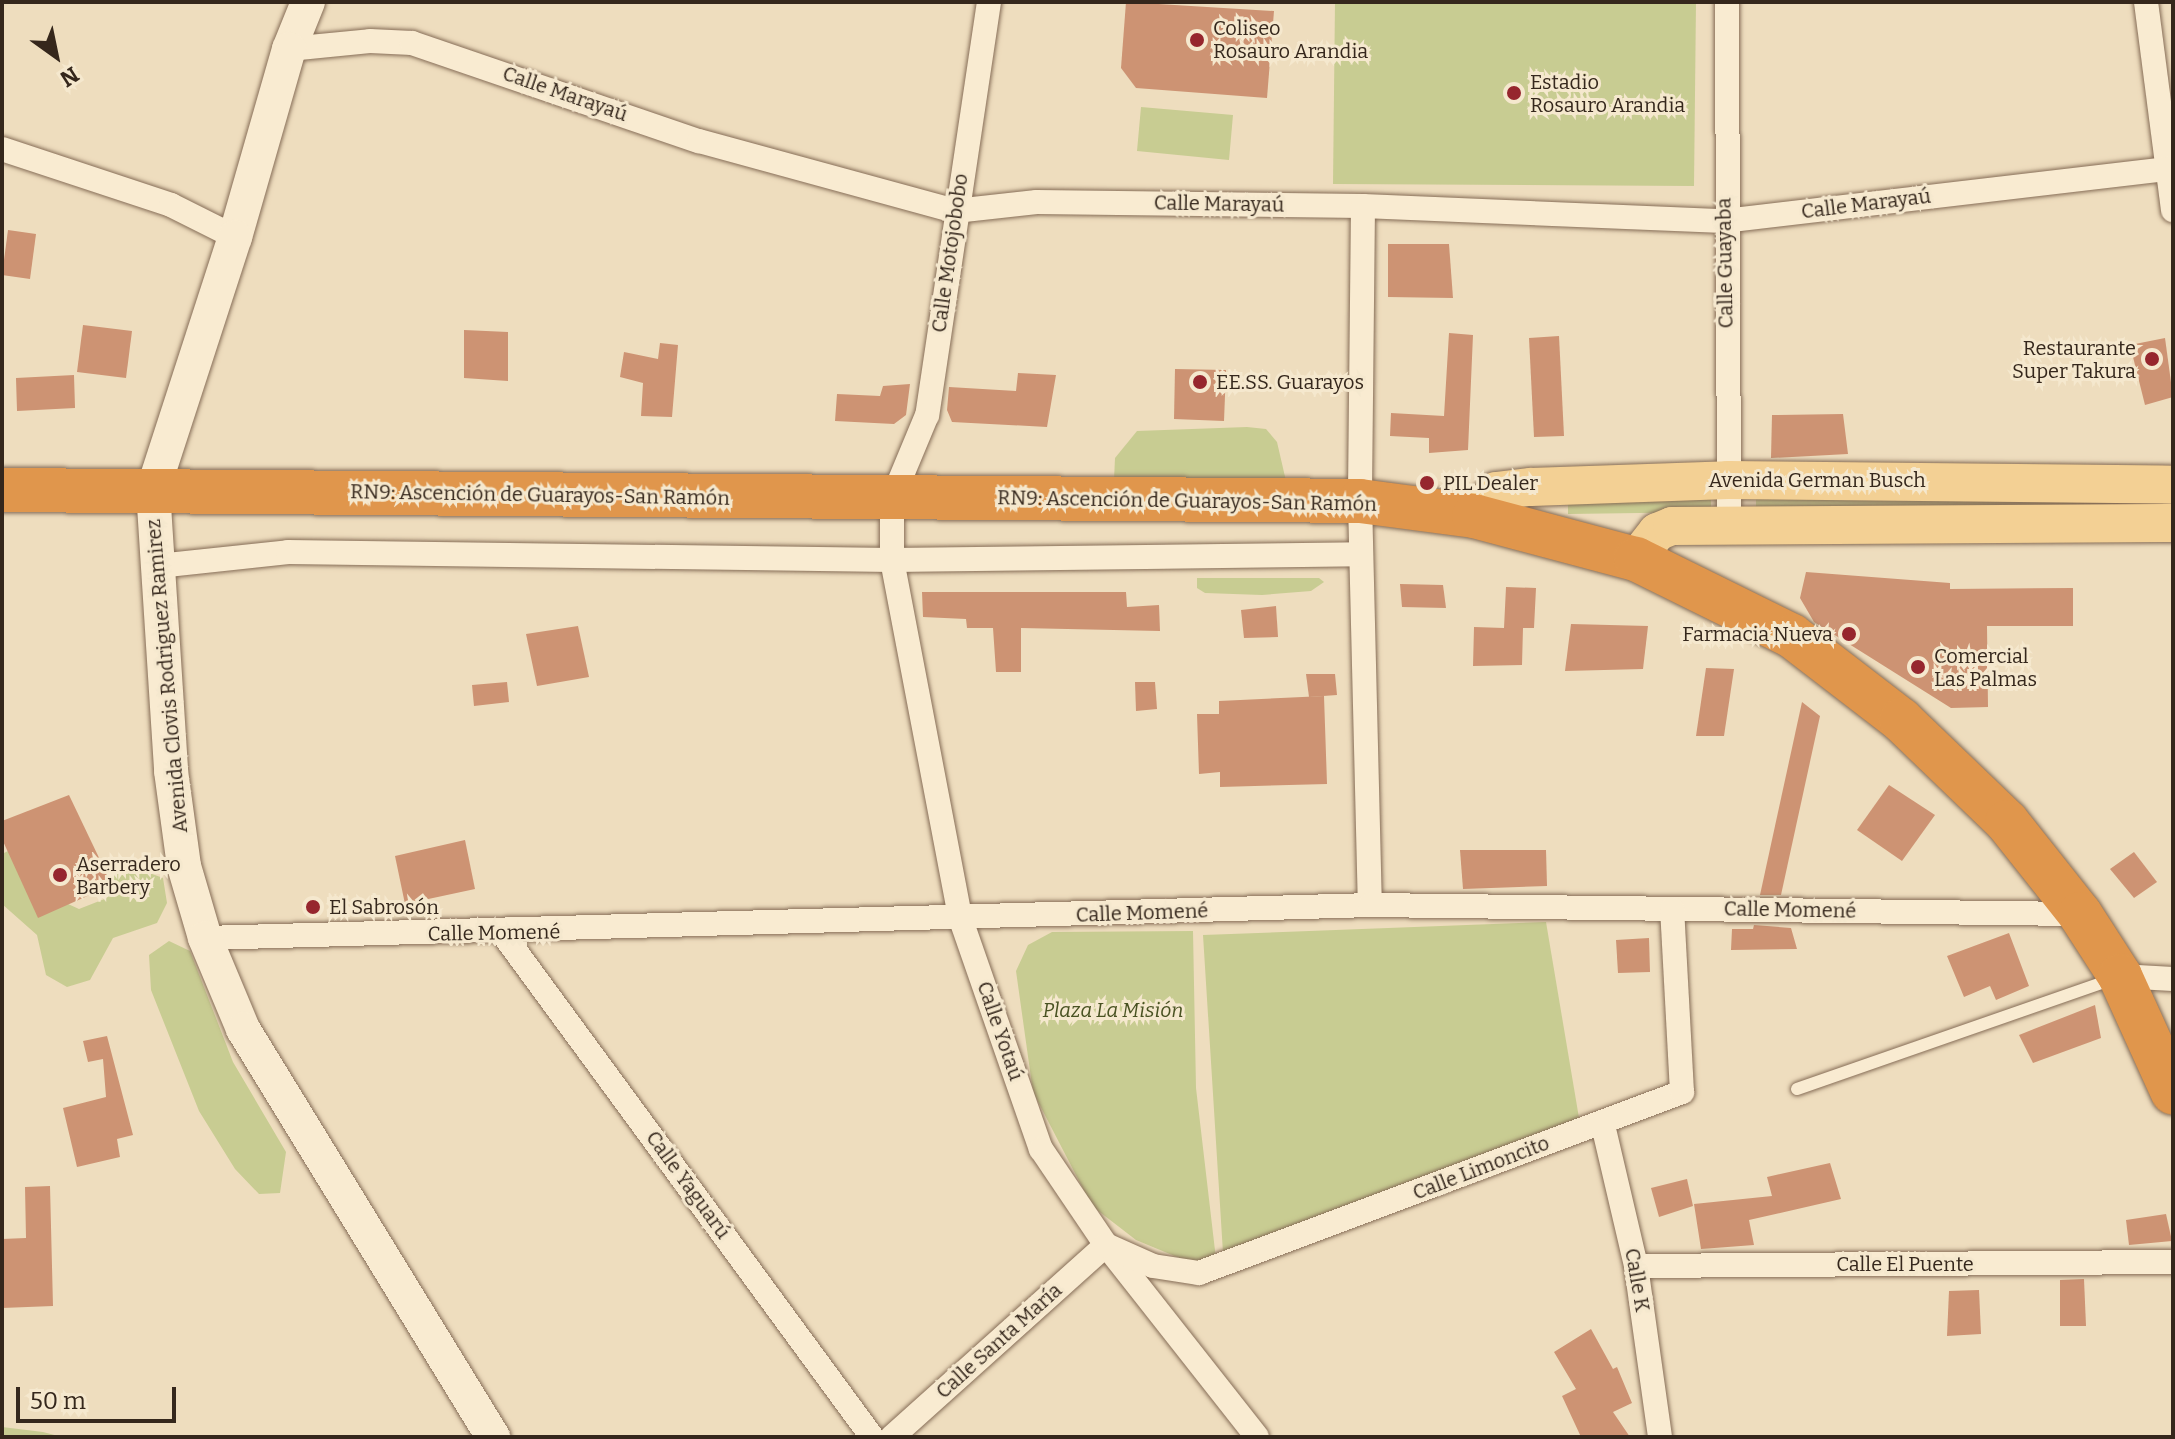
<!DOCTYPE html>
<meta charset="utf-8">
<style>
body{margin:0}
#map{position:relative;width:2175px;height:1439px;overflow:hidden;background:#eeddbe;font-family:Bitter,serif}
div>[style]{position:absolute}
[style*='--x']{left:calc(var(--x)*1px);top:calc(var(--y)*1px);width:calc(var(--w)*1px);rotate:calc(var(--a)*1deg)}
.green>*{inset:0;background:#c8cc92}
.building>*{inset:0;background:#cd9373}
.roads{filter:drop-shadow(0 0 2px #866d57) drop-shadow(0 0 2px #866d57)}
.lane>*{height:12px;margin:-6px;padding:0 6px;transform-origin:6px;border-radius:6px;background:#f9ebd1}
.street>*{height:24px;margin:-12px;padding:0 12px;transform-origin:12px;border-radius:12px;background:#f9ebd1}
.secondary>*{height:34px;margin:-17px;padding:0 17px;transform-origin:17px;border-radius:17px;background:#f9ebd1}
.primary>*{height:38px;margin:-19px;padding:0 19px;transform-origin:19px;border-radius:19px;background:#f3d094}
.highway>*{height:44px;margin:-22px;padding:0 22px;transform-origin:22px;border-radius:22px;background:#e0964c}
.dots>*{width:22px;height:22px;translate:-50% -50%;box-sizing:border-box;border:4px solid #f5e8ce;border-radius:50%}
span{translate:-50% -50%;white-space:nowrap;text-align:center;line-height:1.15;-webkit-text-stroke:6px #f5e8ce;paint-order:stroke}
.poi-label{font-size:20px;color:#35271c}
.left{translate:0 -50%;text-align:left}
.right{translate:-100% -50%;text-align:right}
.street-label{font-size:20px;color:#35271c}
.park-label{font-size:20px;color:#495222;font-style:italic}
.frame{position:absolute;inset:0;border:4px solid #35271c;pointer-events:none}
.north{position:absolute;left:16px;top:16px;width:80px;height:80px;-webkit-text-stroke:6px #f5e8ce;paint-order:stroke;rotate:147deg;font-size:22px;font-weight:700;line-height:32px;text-align:center;color:#35271c}
.north::after{content:'';display:block;margin:auto;width:28px;height:36px;background:#35271c;clip-path:polygon(50% 0,100% 100%,50% 72%,0 100%)}
.scale{position:absolute;left:16px;top:1387px;width:160px;height:36px;box-sizing:border-box;border:4px solid #35271c;border-top:0;padding-left:10px;font-size:24px;line-height:28px;white-space:nowrap;color:#35271c;-webkit-text-stroke:6px #f5e8ce;paint-order:stroke}
</style>
<div id="map">
<div class="green">
<i style="clip-path:polygon(1335px 2px,1696px 2px,1694px 186px,1333px 184px)"></i>
<i style="clip-path:polygon(1141px 107px,1233px 115px,1229px 160px,1137px 151px)"></i>
<i style="clip-path:polygon(1247px 427px,1266px 429px,1277px 442px,1286px 481px,1114px 480px,1115px 458px,1137px 431px)"></i>
<i style="clip-path:polygon(1756px 486px,2173px 494px,2173px 512px,1756px 513px)"></i>
<i style="clip-path:polygon(1711px 493px,1711px 512px,1568px 514px,1568px 501px)"></i>
<i style="clip-path:polygon(1197px 578px,1319px 578px,1324px 582px,1311px 591px,1262px 595px,1205px 593px,1197px 588px)"></i>
<i style="clip-path:polygon(8px 851px,55px 898px,79px 909px,107px 898px,116px 870px,128px 865px,163px 878px,167px 903px,157px 923px,113px 938px,90px 980px,67px 987px,46px 975px,37px 935px,2px 904px,2px 854px)"></i>
<i style="clip-path:polygon(1546px 922px,1579px 1118px,1223px 1253px,1203px 935px)"></i>
<i style="clip-path:polygon(1193px 931px,1196px 1088px,1216px 1259px,1194px 1264px,1136px 1240px,1092px 1206px,1033px 1092px,1016px 971px,1028px 945px,1052px 932px)"></i>
<i style="clip-path:polygon(169px 941px,190px 951px,233px 1062px,286px 1152px,280px 1193px,259px 1194px,235px 1169px,199px 1111px,151px 990px,149px 955px)"></i>
<i style="clip-path:polygon(2px 1427px,43px 1432px,62px 1437px,2px 1437px)"></i>
</div>
<div class="building">
<i style="clip-path:polygon(1126px 2px,1274px 11px,1267px 98px,1136px 88px,1121px 68px)"></i>
<i style="clip-path:polygon(8px 230px,36px 234px,30px 279px,2px 275px)"></i>
<i style="clip-path:polygon(1388px 244px,1449px 244px,1453px 298px,1388px 297px)"></i>
<i style="clip-path:polygon(83px 325px,132px 331px,126px 378px,77px 372px)"></i>
<i style="clip-path:polygon(464px 330px,508px 332px,508px 381px,464px 378px)"></i>
<i style="clip-path:polygon(1449px 333px,1473px 335px,1468px 450px,1429px 453px,1429px 438px,1390px 436px,1391px 413px,1444px 416px)"></i>
<i style="clip-path:polygon(1559px 336px,1564px 436px,1534px 437px,1529px 338px)"></i>
<i style="clip-path:polygon(2165px 338px,2173px 397px,2145px 405px,2130px 345px)"></i>
<i style="clip-path:polygon(660px 343px,678px 345px,672px 417px,641px 416px,643px 383px,620px 377px,624px 352px,658px 359px)"></i>
<i style="clip-path:polygon(1175px 369px,1226px 370px,1224px 421px,1174px 419px)"></i>
<i style="clip-path:polygon(1018px 373px,1056px 375px,1047px 427px,952px 422px,947px 410px,949px 387px,1016px 391px)"></i>
<i style="clip-path:polygon(74px 375px,75px 408px,17px 411px,16px 378px)"></i>
<i style="clip-path:polygon(910px 384px,906px 415px,894px 424px,835px 421px,837px 394px,880px 396px,883px 386px)"></i>
<i style="clip-path:polygon(1843px 414px,1848px 454px,1771px 458px,1772px 415px)"></i>
<i style="clip-path:polygon(1806px 572px,1950px 583px,1950px 589px,2073px 588px,2073px 626px,1987px 626px,1988px 707px,1951px 708px,1814px 622px,1800px 598px)"></i>
<i style="clip-path:polygon(1400px 584px,1443px 585px,1446px 608px,1402px 607px)"></i>
<i style="clip-path:polygon(1506px 587px,1536px 588px,1534px 628px,1523px 628px,1522px 665px,1473px 666px,1474px 627px,1504px 628px)"></i>
<i style="clip-path:polygon(922px 592px,1126px 592px,1127px 607px,1159px 605px,1160px 631px,1021px 628px,1021px 672px,996px 672px,993px 628px,967px 628px,966px 619px,923px 617px)"></i>
<i style="clip-path:polygon(1276px 606px,1278px 637px,1244px 638px,1241px 610px)"></i>
<i style="clip-path:polygon(1571px 624px,1648px 626px,1643px 669px,1565px 671px)"></i>
<i style="clip-path:polygon(578px 626px,589px 677px,537px 686px,526px 634px)"></i>
<i style="clip-path:polygon(1706px 668px,1734px 669px,1724px 736px,1696px 736px)"></i>
<i style="clip-path:polygon(1306px 674px,1335px 674px,1337px 695px,1309px 697px)"></i>
<i style="clip-path:polygon(507px 682px,509px 702px,474px 706px,472px 685px)"></i>
<i style="clip-path:polygon(1135px 682px,1155px 682px,1157px 709px,1136px 711px)"></i>
<i style="clip-path:polygon(1324px 696px,1327px 784px,1220px 787px,1220px 772px,1199px 774px,1197px 714px,1219px 714px,1219px 701px)"></i>
<i style="clip-path:polygon(1802px 702px,1820px 716px,1781px 895px,1760px 895px)"></i>
<i style="clip-path:polygon(1889px 785px,1935px 815px,1902px 861px,1857px 830px)"></i>
<i style="clip-path:polygon(69px 795px,112px 885px,38px 918px,2px 839px,2px 821px)"></i>
<i style="clip-path:polygon(465px 840px,475px 889px,405px 904px,395px 856px)"></i>
<i style="clip-path:polygon(1460px 850px,1546px 850px,1547px 886px,1463px 889px)"></i>
<i style="clip-path:polygon(2134px 852px,2157px 882px,2134px 898px,2110px 869px)"></i>
<i style="clip-path:polygon(1754px 925px,1791px 928px,1797px 949px,1731px 950px,1732px 929px,1753px 929px)"></i>
<i style="clip-path:polygon(2009px 933px,2029px 986px,1996px 1000px,1990px 986px,1964px 997px,1947px 956px)"></i>
<i style="clip-path:polygon(1649px 938px,1650px 972px,1618px 973px,1616px 940px)"></i>
<i style="clip-path:polygon(2095px 1005px,2101px 1038px,2033px 1063px,2019px 1035px)"></i>
<i style="clip-path:polygon(107px 1036px,133px 1135px,117px 1139px,120px 1157px,77px 1167px,63px 1108px,106px 1097px,103px 1059px,88px 1062px,83px 1041px)"></i>
<i style="clip-path:polygon(1830px 1163px,1841px 1199px,1749px 1220px,1754px 1245px,1701px 1249px,1694px 1204px,1772px 1196px,1767px 1177px)"></i>
<i style="clip-path:polygon(1687px 1179px,1693px 1206px,1659px 1217px,1651px 1188px)"></i>
<i style="clip-path:polygon(50px 1186px,53px 1306px,2px 1308px,2px 1239px,26px 1238px,25px 1187px)"></i>
<i style="clip-path:polygon(2166px 1214px,2172px 1241px,2129px 1245px,2126px 1220px)"></i>
<i style="clip-path:polygon(2084px 1279px,2086px 1326px,2060px 1326px,2060px 1280px)"></i>
<i style="clip-path:polygon(1979px 1290px,1981px 1334px,1947px 1336px,1949px 1291px)"></i>
<i style="clip-path:polygon(1591px 1329px,1613px 1369px,1617px 1367px,1632px 1403px,1613px 1412px,1630px 1437px,1581px 1437px,1562px 1396px,1576px 1389px,1554px 1352px)"></i>
</div>
<div class="roads">
<div class="lane">
<i style="--x:1797;--y:1089;--w:335;--a:-19.2"></i>
</div>
<div class="street">
<i style="--x:989;--y:2;--w:418;--a:98.5"></i>
<i style="--x:927;--y:415;--w:91;--a:112.6"></i>
<i style="--x:892;--y:499;--w:61;--a:90"></i>
<i style="--x:892;--y:560;--w:363;--a:79.2"></i>
<i style="--x:960;--y:917;--w:246;--a:70.8"></i>
<i style="--x:1041;--y:1149;--w:116;--a:55.9"></i>
<i style="--x:1106;--y:1245;--w:244;--a:51.8"></i>
<i style="--x:1727;--y:2;--w:522;--a:89.78"></i>
<i style="--x:2146;--y:2;--w:210;--a:82.6"></i>
<i style="--x:289;--y:49;--w:81;--a:-5.6"></i>
<i style="--x:370;--y:41;--w:42;--a:2.7"></i>
<i style="--x:412;--y:43;--w:303;--a:18.9"></i>
<i style="--x:699;--y:141;--w:265;--a:15.3"></i>
<i style="--x:955;--y:211;--w:82;--a:-6.3"></i>
<i style="--x:1037;--y:202;--w:326;--a:0.7"></i>
<i style="--x:1363;--y:206;--w:361;--a:2.4"></i>
<i style="--x:1724;--y:221;--w:452;--a:-6.7"></i>
<i style="--x:2;--y:149;--w:178;--a:18.3"></i>
<i style="--x:171;--y:205;--w:72;--a:26.6"></i>
<i style="--x:1363;--y:206;--w:295;--a:90.6"></i>
<i style="--x:1360;--y:501;--w:404;--a:88.6"></i>
<i style="--x:158;--y:566;--w:131;--a:-6.1"></i>
<i style="--x:288;--y:552;--w:604;--a:0.76"></i>
<i style="--x:892;--y:560;--w:469;--a:-0.7"></i>
<i style="--x:503;--y:934;--w:624;--a:53.74"></i>
<i style="--x:205;--y:938;--w:1165;--a:-1.62"></i>
<i style="--x:1370;--y:905;--w:710;--a:0.73"></i>
<i style="--x:2120;--y:976;--w:53;--a:3.2"></i>
<i style="--x:1603;--y:1125;--w:145;--a:76.8"></i>
<i style="--x:1636;--y:1266;--w:173;--a:82"></i>
<i style="--x:1636;--y:1266;--w:537;--a:-0.43"></i>
<i style="--x:892;--y:1437;--w:288;--a:-41.9"></i>
<i style="--x:1106;--y:1245;--w:51;--a:24.1"></i>
<i style="--x:1153;--y:1266;--w:47;--a:8.7"></i>
<i style="--x:1199;--y:1273;--w:516;--a:-20.54"></i>
<i style="--x:1682;--y:1092;--w:183;--a:-93.1"></i>
</div>
<div class="secondary">
<i style="--x:308;--y:2;--w:51;--a:112"></i>
<i style="--x:289;--y:49;--w:196;--a:106"></i>
<i style="--x:235;--y:237;--w:266;--a:108"></i>
<i style="--x:153;--y:490;--w:282;--a:86.3"></i>
<i style="--x:171;--y:771;--w:96;--a:82.2"></i>
<i style="--x:184;--y:866;--w:75;--a:73.7"></i>
<i style="--x:205;--y:938;--w:99;--a:67.3"></i>
<i style="--x:243;--y:1029;--w:479;--a:58.5"></i>
</div>
<div class="primary">
<i style="--x:1474;--y:516;--w:33;--a:-49"></i>
<i style="--x:1496;--y:491;--w:35;--a:-7"></i>
<i style="--x:1531;--y:487;--w:197;--a:-2"></i>
<i style="--x:1728;--y:480;--w:445;--a:0.6"></i>
<i style="--x:1636;--y:559;--w:34;--a:-52"></i>
<i style="--x:1657;--y:532;--w:16;--a:-22"></i>
<i style="--x:1672;--y:526;--w:501;--a:-0.34"></i>
</div>
<div class="highway">
<i style="--x:2;--y:490;--w:1358;--a:0.46"></i>
<i style="--x:1360;--y:501;--w:115;--a:7.5"></i>
<i style="--x:1474;--y:516;--w:168;--a:14.9"></i>
<i style="--x:1636;--y:559;--w:174;--a:26.3"></i>
<i style="--x:1792;--y:636;--w:138;--a:37.6"></i>
<i style="--x:1901;--y:720;--w:147;--a:43.9"></i>
<i style="--x:2007;--y:822;--w:117;--a:51.6"></i>
<i style="--x:2080;--y:914;--w:74;--a:57.2"></i>
<i style="--x:2120;--y:976;--w:128;--a:65.6"></i>
</div>
</div>
<div class="dots">
<i style="left:1197px;top:40px;background:#96262e"></i>
<i style="left:1514px;top:93px;background:#96262e"></i>
<i style="left:2152px;top:359px;background:#96262e"></i>
<i style="left:1200px;top:382px;background:#96262e"></i>
<i style="left:1427px;top:483px;background:#96262e"></i>
<i style="left:1849px;top:634px;background:#96262e"></i>
<i style="left:1918px;top:667px;background:#96262e"></i>
<i style="left:60px;top:875px;background:#96262e"></i>
<i style="left:313px;top:907px;background:#96262e"></i>
</div>
<div class="poi-label">
<span class="left" style="left:1213px;top:40px">Coliseo<br>Rosauro Arandia</span>
<span class="left" style="left:1530px;top:94px">Estadio<br>Rosauro Arandia</span>
<span class="right" style="left:2136px;top:360px">Restaurante<br>Super Takura</span>
<span class="left" style="left:1216px;top:382px">EE.SS. Guarayos</span>
<span class="left" style="left:1443px;top:483px">PIL Dealer</span>
<span class="right" style="left:1833px;top:634px">Farmacia Nueva</span>
<span class="left" style="left:1934px;top:668px">Comercial<br>Las Palmas</span>
<span class="left" style="left:76px;top:876px">Aserradero<br>Barbery</span>
<span class="left" style="left:329px;top:907px">El Sabrosón</span>
</div>
<div class="street-label">
<span style="left:565px;top:94px;rotate:19deg">Calle Marayaú</span>
<span style="left:1219px;top:204px;rotate:1deg">Calle Marayaú</span>
<span style="left:1866px;top:204px;rotate:-7deg">Calle Marayaú</span>
<span style="left:950px;top:253px;rotate:-82deg">Calle Motojobobo</span>
<span style="left:1725px;top:263px;rotate:-91deg">Calle Guayaba</span>
<span style="left:1817px;top:480px">Avenida German Busch</span>
<span style="left:540px;top:495px;rotate:1deg">RN9: Ascención de Guarayos-San Ramón</span>
<span style="left:1187px;top:501px;rotate:1deg">RN9: Ascención de Guarayos-San Ramón</span>
<span style="left:167px;top:676px;rotate:-95deg">Avenida Clovis Rodriguez Ramirez</span>
<span style="left:1790px;top:910px;rotate:1deg">Calle Momené</span>
<span style="left:1142px;top:913px;rotate:-2deg">Calle Momené</span>
<span style="left:494px;top:933px;rotate:-1deg">Calle Momené</span>
<span style="left:1000px;top:1031px;rotate:71deg">Calle Yotaú</span>
<span style="left:1481px;top:1168px;rotate:-21deg">Calle Limoncito</span>
<span style="left:688px;top:1185px;rotate:54deg">Calle Yaguarú</span>
<span style="left:1905px;top:1264px">Calle El Puente</span>
<span style="left:1637px;top:1280px;rotate:80deg">Calle K</span>
<span style="left:999px;top:1341px;rotate:-42deg">Calle Santa María</span>
</div>
<div class="park-label">
<span style="left:1113px;top:1010px">Plaza La Misión</span>
</div>
<div class="frame"></div>
<div class="north">N</div>
<div class="scale">50 m</div>
</div>
